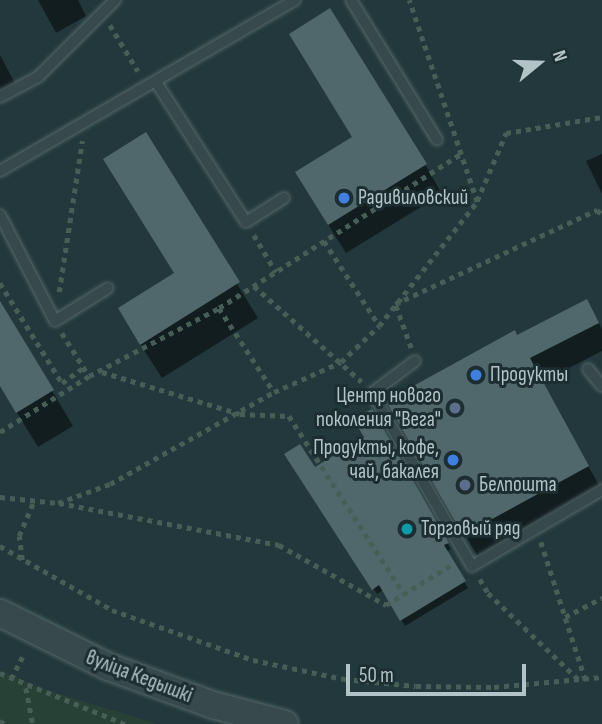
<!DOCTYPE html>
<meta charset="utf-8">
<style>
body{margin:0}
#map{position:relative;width:602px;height:724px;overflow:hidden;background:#23383c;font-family:"Sofia Sans Condensed",sans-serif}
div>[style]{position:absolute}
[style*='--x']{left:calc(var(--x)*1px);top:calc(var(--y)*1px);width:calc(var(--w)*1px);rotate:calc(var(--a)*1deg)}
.green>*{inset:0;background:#284137}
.shadow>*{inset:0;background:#0007}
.building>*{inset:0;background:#50686c}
.path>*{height:4.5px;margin-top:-2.25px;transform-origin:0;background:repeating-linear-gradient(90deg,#475e57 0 5px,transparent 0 10px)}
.roads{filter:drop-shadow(0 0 2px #55676a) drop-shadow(0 0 2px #55676a)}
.service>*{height:10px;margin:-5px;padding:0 5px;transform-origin:5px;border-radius:5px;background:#37494c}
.tertiary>*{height:26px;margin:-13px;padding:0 13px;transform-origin:13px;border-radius:13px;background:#37494c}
.dots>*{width:19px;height:19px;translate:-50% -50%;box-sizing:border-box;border:4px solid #1c2e31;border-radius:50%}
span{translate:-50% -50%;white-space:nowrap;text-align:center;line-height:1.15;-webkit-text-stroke:6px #1c2e31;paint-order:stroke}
.poi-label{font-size:21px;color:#b2c4c7}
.left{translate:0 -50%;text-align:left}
.right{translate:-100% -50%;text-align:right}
.street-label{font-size:21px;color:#b2c4c7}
.north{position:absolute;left:504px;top:28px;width:70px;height:70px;-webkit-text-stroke:5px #1c2e31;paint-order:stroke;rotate:71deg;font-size:19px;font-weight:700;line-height:28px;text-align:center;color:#b2c4c7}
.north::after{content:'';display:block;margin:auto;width:24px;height:32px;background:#b2c4c7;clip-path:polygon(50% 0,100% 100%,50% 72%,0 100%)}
.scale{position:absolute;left:346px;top:664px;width:180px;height:32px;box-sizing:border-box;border:4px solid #b2c4c7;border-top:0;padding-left:9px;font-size:21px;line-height:24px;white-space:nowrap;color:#b2c4c7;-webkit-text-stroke:5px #1c2e31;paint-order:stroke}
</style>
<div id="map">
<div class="green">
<i style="clip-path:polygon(0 670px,34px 686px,157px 724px,0 724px)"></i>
</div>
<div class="shadow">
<i style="clip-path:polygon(38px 0,78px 0,86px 16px,56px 33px)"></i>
<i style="clip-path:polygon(0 55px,18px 89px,0 99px)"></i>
<i style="clip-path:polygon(145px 135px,258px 318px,162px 378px,140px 344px,175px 274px)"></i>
<i style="clip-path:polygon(602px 154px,602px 194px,586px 161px)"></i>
<i style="clip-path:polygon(425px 164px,442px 194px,346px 253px,314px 202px)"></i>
<i style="clip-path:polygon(586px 302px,602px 329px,602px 351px,542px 382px,601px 489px,478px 557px,388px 402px)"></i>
<i style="clip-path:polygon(0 304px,73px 426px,38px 447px,0 385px)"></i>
<i style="clip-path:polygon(371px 411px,451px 549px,446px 552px,468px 588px,405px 626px,383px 590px,377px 594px,289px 461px,314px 469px,367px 437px)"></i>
</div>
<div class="building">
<i style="clip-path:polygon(330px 8px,427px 164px,328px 225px,295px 172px,352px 137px,289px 34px)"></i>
<i style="clip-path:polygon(146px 132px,240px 282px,140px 345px,118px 308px,174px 273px,103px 159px)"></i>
<i style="clip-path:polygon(587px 299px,599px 323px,530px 358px,589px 466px,463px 535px,386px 401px,515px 330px,517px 335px)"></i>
<i style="clip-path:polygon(0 301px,54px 390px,16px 413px,0 386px)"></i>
<i style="clip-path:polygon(372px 409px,449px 543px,444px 545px,466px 581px,400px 621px,379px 585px,372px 590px,284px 454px,300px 444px,315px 467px,364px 437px,353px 419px)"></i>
</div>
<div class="path">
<i style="--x:110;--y:25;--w:54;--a:58.7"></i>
<i style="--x:477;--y:201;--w:74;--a:-66.9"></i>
<i style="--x:506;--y:133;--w:97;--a:-9.5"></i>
<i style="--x:254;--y:235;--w:43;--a:59.3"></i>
<i style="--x:324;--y:241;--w:100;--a:56.8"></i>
<i style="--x:0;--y:283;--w:118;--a:58.2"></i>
<i style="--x:62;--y:383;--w:26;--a:-36"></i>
<i style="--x:254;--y:286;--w:144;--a:41.6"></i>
<i style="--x:59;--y:292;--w:153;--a:-81.3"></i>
<i style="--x:219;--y:308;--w:100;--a:56.8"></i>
<i style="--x:62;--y:333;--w:51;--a:57.9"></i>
<i style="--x:411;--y:348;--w:47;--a:-110"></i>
<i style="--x:395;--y:304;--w:223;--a:-25"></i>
<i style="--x:597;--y:210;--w:6;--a:39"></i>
<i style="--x:102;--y:372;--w:144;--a:16.9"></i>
<i style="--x:240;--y:414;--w:49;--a:2.3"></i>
<i style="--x:289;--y:416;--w:212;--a:57.1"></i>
<i style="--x:0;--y:432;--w:105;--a:-32.2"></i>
<i style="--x:89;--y:376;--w:147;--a:-27.6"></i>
<i style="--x:219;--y:308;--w:288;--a:-32.5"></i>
<i style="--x:0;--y:497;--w:58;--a:5.9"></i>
<i style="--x:58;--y:503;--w:55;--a:-20.1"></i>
<i style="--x:110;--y:484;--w:188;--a:-29.3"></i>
<i style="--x:274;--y:392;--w:73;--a:-24.1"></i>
<i style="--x:341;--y:362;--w:52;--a:-43.5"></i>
<i style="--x:379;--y:326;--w:158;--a:-51.7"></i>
<i style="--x:477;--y:202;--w:213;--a:-108.6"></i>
<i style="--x:59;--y:503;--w:224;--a:10.8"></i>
<i style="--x:279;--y:545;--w:123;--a:29.3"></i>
<i style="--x:386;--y:605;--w:79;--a:-31.5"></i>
<i style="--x:541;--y:542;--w:146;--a:72.1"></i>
<i style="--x:0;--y:546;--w:129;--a:29.7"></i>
<i style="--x:112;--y:610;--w:150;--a:19.5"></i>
<i style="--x:253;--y:660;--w:93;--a:11.8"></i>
<i style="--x:344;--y:679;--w:72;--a:5.6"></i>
<i style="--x:416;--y:686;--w:78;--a:0.7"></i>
<i style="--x:494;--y:687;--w:108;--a:-5.3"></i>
<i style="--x:22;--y:560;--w:24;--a:-97"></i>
<i style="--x:19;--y:536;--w:39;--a:-67"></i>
<i style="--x:480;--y:579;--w:16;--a:60"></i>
<i style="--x:488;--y:593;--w:129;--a:43.7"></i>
<i style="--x:565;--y:617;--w:42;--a:-27.2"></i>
<i style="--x:0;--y:673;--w:135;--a:22.2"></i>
<i style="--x:11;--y:679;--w:30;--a:-63"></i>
<i style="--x:26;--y:688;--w:37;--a:79"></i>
<i style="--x:0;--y:721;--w:6;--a:31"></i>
</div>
<div class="roads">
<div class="service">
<i style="--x:351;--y:0;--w:164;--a:58.4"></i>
<i style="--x:156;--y:82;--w:166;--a:57.3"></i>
<i style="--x:246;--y:222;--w:45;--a:-32.3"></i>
<i style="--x:0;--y:97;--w:43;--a:-27.8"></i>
<i style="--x:38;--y:77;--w:109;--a:-45"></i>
<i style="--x:0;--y:171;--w:341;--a:-30.1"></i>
<i style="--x:0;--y:215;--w:119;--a:62.6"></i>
<i style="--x:55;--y:321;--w:62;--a:-31.9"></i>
<i style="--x:415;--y:361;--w:54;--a:143.3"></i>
<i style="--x:372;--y:393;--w:200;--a:60"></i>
<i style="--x:472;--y:566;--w:151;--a:-30.3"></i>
<i style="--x:588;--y:369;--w:22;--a:51"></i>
</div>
<div class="tertiary">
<i style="--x:0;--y:613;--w:122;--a:26.4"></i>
<i style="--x:109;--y:667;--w:111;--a:20.1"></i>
<i style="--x:213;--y:705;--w:74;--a:14.8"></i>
</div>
</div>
<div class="dots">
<i style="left:344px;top:198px;background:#3f7fe0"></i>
<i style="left:476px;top:375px;background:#3f7fe0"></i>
<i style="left:455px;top:408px;background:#5c6f8a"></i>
<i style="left:453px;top:460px;background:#3f7fe0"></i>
<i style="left:465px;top:485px;background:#5c6f8a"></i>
<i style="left:407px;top:529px;background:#0f9aa8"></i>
</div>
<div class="poi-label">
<span class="left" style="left:358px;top:198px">Радивиловский</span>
<span class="left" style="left:490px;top:375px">Продукты</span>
<span class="right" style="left:441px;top:408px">Центр нового<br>поколения "Вега"</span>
<span class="right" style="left:439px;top:460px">Продукты, кофе,<br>чай, бакалея</span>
<span class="left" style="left:479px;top:485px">Белпошта</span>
<span class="left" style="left:421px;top:529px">Торговый ряд</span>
</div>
<div class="street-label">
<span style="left:139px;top:677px;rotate:21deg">вуліца Кедышкі</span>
</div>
<div class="north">N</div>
<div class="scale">50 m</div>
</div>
